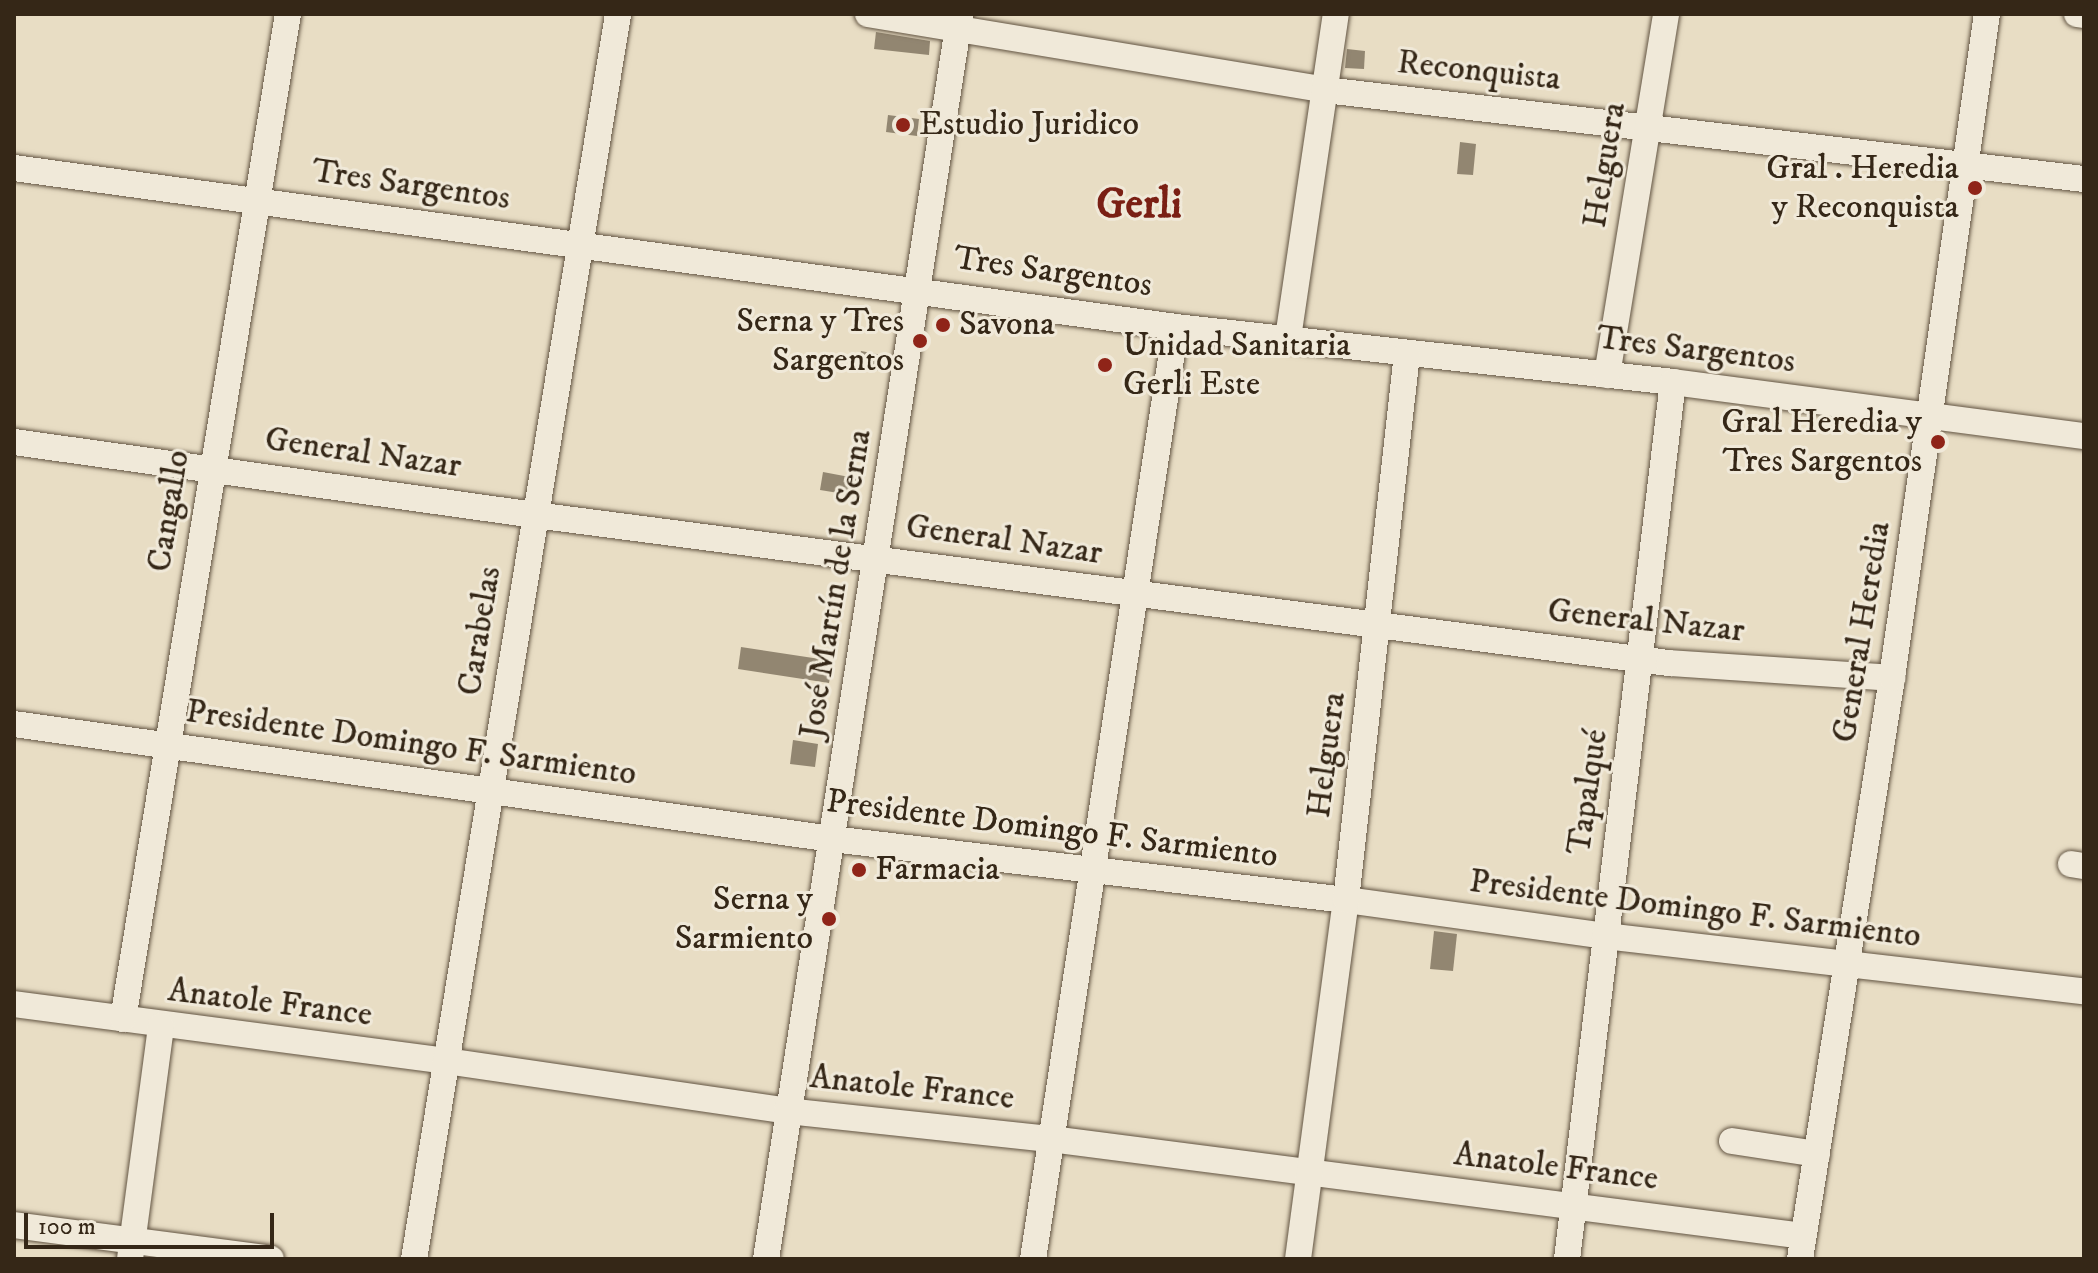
<!DOCTYPE html>
<meta charset="utf-8">
<style>
body{margin:0}
#map{position:relative;width:2098px;height:1273px;overflow:hidden;background:#e8ddc4;font-family:"IM FELL DW Pica",serif}
div>[style]{position:absolute}
[style*='--x']{left:calc(var(--x)*1px);top:calc(var(--y)*1px);width:calc(var(--w)*1px);rotate:calc(var(--a)*1deg)}
.building>*{inset:0;background:#928671}
.roads{filter:drop-shadow(0 0 2px #625442) drop-shadow(0 0 2px #625442)}
.minor>*{height:26px;margin:-13px;padding:0 13px;transform-origin:13px;border-radius:13px;background:#f0e9d9}
.dots>*{width:22px;height:22px;translate:-50% -50%;box-sizing:border-box;border:4px solid #f0e9d9;border-radius:50%}
span{translate:-50% -50%;white-space:nowrap;text-align:center;line-height:1.15;-webkit-text-stroke:6px #f0e9d9;paint-order:stroke}
.street-label{font-size:34px;color:#352717}
.poi-label{font-size:34px;color:#352717}
.left{translate:0 -50%;text-align:left}
.right{translate:-100% -50%;text-align:right}
.district-label{font-size:42px;color:#7a1f14;font-weight:700}
.frame{position:absolute;inset:0;border:16px solid #352717;pointer-events:none}
.scale{position:absolute;left:24px;top:1213px;width:250px;height:36px;box-sizing:border-box;border:4px solid #352717;border-top:0;padding-left:10px;font-size:24px;line-height:28px;white-space:nowrap;color:#352717;-webkit-text-stroke:6px #f0e9d9;paint-order:stroke}
</style>
<div id="map">
<div class="building">
<i style="clip-path:polygon(876px 32px,930px 41px,929px 55px,874px 49px)"></i>
<i style="clip-path:polygon(1347px 49px,1365px 51px,1364px 69px,1345px 68px)"></i>
<i style="clip-path:polygon(888px 115px,919px 119px,917px 136px,886px 132px)"></i>
<i style="clip-path:polygon(1460px 142px,1476px 144px,1473px 175px,1457px 174px)"></i>
<i style="clip-path:polygon(861px 351px,882px 355px,879px 371px,858px 367px)"></i>
<i style="clip-path:polygon(823px 472px,860px 479px,857px 496px,820px 490px)"></i>
<i style="clip-path:polygon(741px 647px,833px 661px,829px 683px,738px 669px)"></i>
<i style="clip-path:polygon(793px 740px,818px 744px,815px 767px,790px 764px)"></i>
<i style="clip-path:polygon(1434px 931px,1457px 934px,1453px 971px,1430px 969px)"></i>
</div>
<div class="roads">
<div class="minor">
<i style="--x:868;--y:14;--w:463;--a:9.4"></i>
<i style="--x:1325;--y:90;--w:764;--a:6.69"></i>
<i style="--x:2077;--y:14;--w:7;--a:8"></i>
<i style="--x:14;--y:168;--w:1173;--a:7.79"></i>
<i style="--x:1176;--y:327;--w:500;--a:6.31"></i>
<i style="--x:1673;--y:382;--w:415;--a:7.5"></i>
<i style="--x:1288;--y:338;--w:328;--a:-81.6"></i>
<i style="--x:1607;--y:375;--w:366;--a:-80.7"></i>
<i style="--x:14;--y:442;--w:526;--a:7.98"></i>
<i style="--x:535;--y:515;--w:1144;--a:7.44"></i>
<i style="--x:1669;--y:663;--w:224;--a:3.8"></i>
<i style="--x:14;--y:724;--w:826;--a:8"></i>
<i style="--x:832;--y:839;--w:518;--a:6.77"></i>
<i style="--x:1346;--y:900;--w:261;--a:7.9"></i>
<i style="--x:1605;--y:936;--w:482;--a:6.6"></i>
<i style="--x:2071;--y:864;--w:13;--a:9"></i>
<i style="--x:14;--y:1004;--w:436;--a:7.5"></i>
<i style="--x:446;--y:1061;--w:345;--a:8.3"></i>
<i style="--x:787;--y:1111;--w:265;--a:6.1"></i>
<i style="--x:1051;--y:1139;--w:758;--a:7.35"></i>
<i style="--x:123;--y:1019;--w:1018;--a:-80.68"></i>
<i style="--x:1732;--y:1141;--w:86;--a:8.7"></i>
<i style="--x:14;--y:1225;--w:259;--a:7.5"></i>
<i style="--x:130;--y:1259;--w:235;--a:-82.4"></i>
<i style="--x:414;--y:1259;--w:1262;--a:-80.69"></i>
<i style="--x:766;--y:1259;--w:1260;--a:-81.14"></i>
<i style="--x:1033;--y:1259;--w:943;--a:-81.28"></i>
<i style="--x:1298;--y:1259;--w:362;--a:-82.4"></i>
<i style="--x:1346;--y:900;--w:549;--a:-83.63"></i>
<i style="--x:1567;--y:1259;--w:883;--a:-83.11"></i>
<i style="--x:1800;--y:1259;--w:588;--a:-81"></i>
<i style="--x:1892;--y:678;--w:671;--a:-81.86"></i>
</div>
</div>
<div class="dots">
<i style="left:903px;top:125px;background:#8f2418"></i>
<i style="left:1975px;top:188px;background:#8f2418"></i>
<i style="left:943px;top:325px;background:#8f2418"></i>
<i style="left:920px;top:341px;background:#8f2418"></i>
<i style="left:1105px;top:365px;background:#8f2418"></i>
<i style="left:1938px;top:442px;background:#8f2418"></i>
<i style="left:859px;top:870px;background:#8f2418"></i>
<i style="left:829px;top:919px;background:#8f2418"></i>
</div>
<div class="street-label">
<span style="left:1479px;top:71px;rotate:6deg">Reconquista</span>
<span style="left:1605px;top:165px;rotate:-81deg">Helguera</span>
<span style="left:411px;top:185px;rotate:8deg">Tres Sargentos</span>
<span style="left:1053px;top:272px;rotate:8deg">Tres Sargentos</span>
<span style="left:1696px;top:350px;rotate:7deg">Tres Sargentos</span>
<span style="left:363px;top:453px;rotate:8deg">General Nazar</span>
<span style="left:169px;top:511px;rotate:-81deg">Cangallo</span>
<span style="left:1004px;top:540px;rotate:8deg">General Nazar</span>
<span style="left:836px;top:584px;rotate:-81deg">José Martín de la Serna</span>
<span style="left:1646px;top:621px;rotate:6deg">General Nazar</span>
<span style="left:480px;top:631px;rotate:-81deg">Carabelas</span>
<span style="left:1862px;top:632px;rotate:-81deg">General Heredia</span>
<span style="left:411px;top:743px;rotate:8deg">Presidente Domingo F. Sarmiento</span>
<span style="left:1327px;top:755px;rotate:-83deg">Helguera</span>
<span style="left:1588px;top:792px;rotate:-82deg">Tapalqué</span>
<span style="left:1052px;top:829px;rotate:7deg">Presidente Domingo F. Sarmiento</span>
<span style="left:1695px;top:909px;rotate:7deg">Presidente Domingo F. Sarmiento</span>
<span style="left:270px;top:1003px;rotate:7deg">Anatole France</span>
<span style="left:912px;top:1088px;rotate:6deg">Anatole France</span>
<span style="left:1556px;top:1167px;rotate:7deg">Anatole France</span>
</div>
<div class="poi-label">
<span class="left" style="left:919px;top:125px">Estudio Juridico</span>
<span class="right" style="left:1959px;top:188px">Gral . Heredia<br>y Reconquista</span>
<span class="right" style="left:904px;top:341px">Serna y Tres<br>Sargentos</span>
<span class="left" style="left:959px;top:325px">Savona</span>
<span class="left" style="left:1123px;top:365px">Unidad Sanitaria<br>Gerli Este</span>
<span class="right" style="left:1922px;top:442px">Gral Heredia y<br>Tres Sargentos</span>
<span class="left" style="left:875px;top:870px">Farmacia</span>
<span class="right" style="left:813px;top:919px">Serna y<br>Sarmiento</span>
</div>
<div class="district-label">
<span style="left:1139px;top:205px">Gerli</span>
</div>
<div class="frame"></div>
<div class="scale">100 m</div>
</div>
